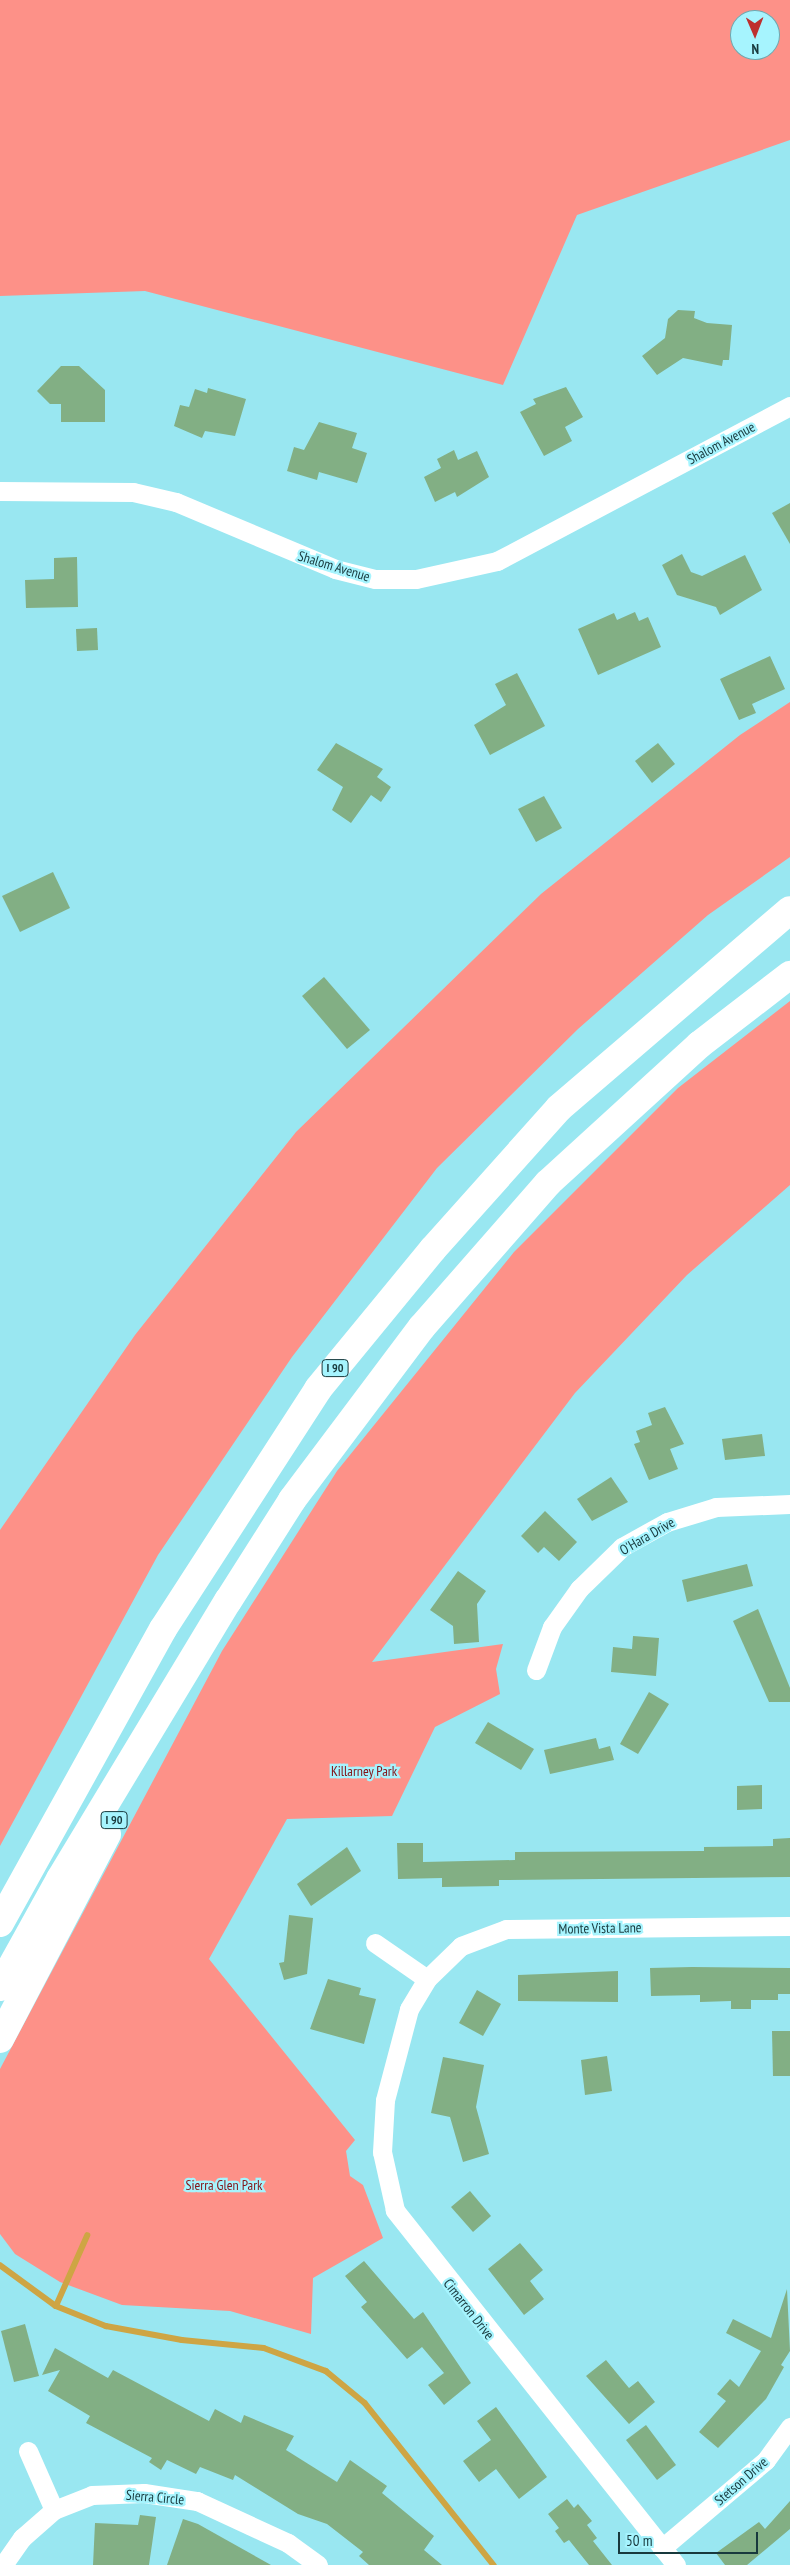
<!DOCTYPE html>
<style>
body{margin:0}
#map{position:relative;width:790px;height:2565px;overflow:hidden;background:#99e7f1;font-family:"PT Sans Narrow",sans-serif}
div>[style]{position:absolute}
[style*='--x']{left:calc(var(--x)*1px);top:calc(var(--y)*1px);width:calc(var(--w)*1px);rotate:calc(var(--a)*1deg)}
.green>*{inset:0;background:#fd9188}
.stream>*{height:5.5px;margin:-2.75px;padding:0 2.75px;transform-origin:2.75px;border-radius:2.75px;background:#cea544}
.building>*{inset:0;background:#82af84}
.minor>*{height:19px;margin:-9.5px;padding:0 9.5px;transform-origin:9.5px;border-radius:9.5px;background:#fff}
.highway>*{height:28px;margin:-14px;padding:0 14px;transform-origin:14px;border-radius:14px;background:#fff}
span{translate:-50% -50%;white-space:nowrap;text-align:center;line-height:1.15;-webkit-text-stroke:4.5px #a6f4fe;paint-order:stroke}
.shield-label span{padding:1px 4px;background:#a6f4fe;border:1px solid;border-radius:4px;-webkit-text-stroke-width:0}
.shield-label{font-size:12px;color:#18393d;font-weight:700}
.street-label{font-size:14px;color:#18393d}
.park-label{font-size:14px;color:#841317}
.north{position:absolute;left:730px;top:10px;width:50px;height:50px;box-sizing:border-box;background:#a6f4fe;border:1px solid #6da9b1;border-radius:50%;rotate:179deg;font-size:14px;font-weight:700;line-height:20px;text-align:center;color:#18393d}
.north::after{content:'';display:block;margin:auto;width:18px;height:22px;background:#be302f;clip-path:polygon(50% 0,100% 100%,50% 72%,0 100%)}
.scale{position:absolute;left:618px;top:2532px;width:140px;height:22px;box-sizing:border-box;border:2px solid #18393d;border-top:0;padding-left:6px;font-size:15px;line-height:18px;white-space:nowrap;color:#18393d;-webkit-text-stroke:4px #a6f4fe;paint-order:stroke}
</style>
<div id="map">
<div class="green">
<i style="clip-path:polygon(evenodd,0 0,790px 0,790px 140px,577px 215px,503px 385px,145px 291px,0 296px,0 0,740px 20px,770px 20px,770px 50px,740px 50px,740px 20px)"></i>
<i style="clip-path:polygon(790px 702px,790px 857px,708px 915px,578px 1029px,437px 1168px,292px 1357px,158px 1555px,0 1846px,0 1530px,135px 1335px,296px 1132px,541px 894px,740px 735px)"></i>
<i style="clip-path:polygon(790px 1001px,790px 1185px,687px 1275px,575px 1393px,372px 1662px,503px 1644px,496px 1669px,500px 1694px,435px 1727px,392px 1816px,287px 1819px,209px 1959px,355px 2140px,346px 2151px,350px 2176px,363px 2185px,383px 2238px,313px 2278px,311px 2334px,230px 2311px,122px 2305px,60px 2282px,15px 2254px,0 2234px,0 2069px,222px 1651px,337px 1471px,514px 1252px,678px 1088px)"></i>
</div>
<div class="stream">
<i style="--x:0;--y:2265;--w:69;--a:36.2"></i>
<i style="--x:56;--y:2306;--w:54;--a:21.8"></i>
<i style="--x:106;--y:2326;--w:77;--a:10.4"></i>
<i style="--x:182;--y:2340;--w:82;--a:5.6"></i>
<i style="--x:264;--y:2348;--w:66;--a:20.4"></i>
<i style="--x:326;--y:2371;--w:50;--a:39.4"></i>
<i style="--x:365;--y:2403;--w:207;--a:51.5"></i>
<i style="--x:56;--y:2306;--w:77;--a:-66.1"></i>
</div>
<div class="building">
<i style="clip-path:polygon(678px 310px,695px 311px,694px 318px,707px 323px,732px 325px,729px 360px,723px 360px,722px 366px,683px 358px,657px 375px,642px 356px,665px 338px,668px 319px)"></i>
<i style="clip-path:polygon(61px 366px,79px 366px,105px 390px,105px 422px,61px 422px,61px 404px,50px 404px,37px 391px)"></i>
<i style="clip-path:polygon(566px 387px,583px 417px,565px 427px,572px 441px,544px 456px,520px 412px,536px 404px,533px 399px)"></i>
<i style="clip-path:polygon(208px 388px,246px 399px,235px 436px,205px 431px,202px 438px,174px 426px,180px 405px,189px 407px,195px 389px,207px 393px)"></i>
<i style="clip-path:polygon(319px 422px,357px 433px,352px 448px,367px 453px,357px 483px,319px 472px,317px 480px,287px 471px,294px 447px,304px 450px)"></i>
<i style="clip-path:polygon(454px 450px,458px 460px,477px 451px,489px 477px,457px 497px,455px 492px,435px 502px,424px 477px,441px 468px,437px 459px)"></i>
<i style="clip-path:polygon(790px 503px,790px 544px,772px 513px)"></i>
<i style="clip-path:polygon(682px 554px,691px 572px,702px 576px,745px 555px,762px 590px,720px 615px,716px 607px,677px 595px,662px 565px)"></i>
<i style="clip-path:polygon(77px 557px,78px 607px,26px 608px,25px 580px,54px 579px,54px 558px)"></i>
<i style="clip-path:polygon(635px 612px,639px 621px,648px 617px,661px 647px,598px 675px,578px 629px,614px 613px,617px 620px)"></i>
<i style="clip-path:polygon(97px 628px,98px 650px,77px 651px,76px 629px)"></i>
<i style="clip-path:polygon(770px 656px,785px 689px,752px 704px,756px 713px,739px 720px,720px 679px)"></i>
<i style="clip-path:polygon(517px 673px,545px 726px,490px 755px,474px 725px,506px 705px,495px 684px)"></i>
<i style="clip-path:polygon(336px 743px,383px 769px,377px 777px,391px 787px,381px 802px,371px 795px,351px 823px,332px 810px,343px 787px,317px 770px)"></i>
<i style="clip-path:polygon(658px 743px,675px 764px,652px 783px,635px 761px)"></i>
<i style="clip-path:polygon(544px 796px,562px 828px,536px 842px,518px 809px)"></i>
<i style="clip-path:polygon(53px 872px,70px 908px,20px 932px,2px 896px)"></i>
<i style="clip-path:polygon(324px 977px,370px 1030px,347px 1049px,302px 996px)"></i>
<i style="clip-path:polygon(665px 1407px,684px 1444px,670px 1449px,678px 1469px,649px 1480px,634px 1444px,640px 1442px,636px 1431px,652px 1425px,648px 1413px)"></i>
<i style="clip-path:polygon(762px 1434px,765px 1456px,725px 1460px,722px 1439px)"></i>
<i style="clip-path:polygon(611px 1477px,628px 1502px,592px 1521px,577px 1499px)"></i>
<i style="clip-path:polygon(545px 1511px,577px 1542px,559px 1561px,544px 1547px,538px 1553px,521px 1536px)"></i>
<i style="clip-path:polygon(747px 1564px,753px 1586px,687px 1602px,682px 1580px)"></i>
<i style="clip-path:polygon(458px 1571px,486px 1591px,477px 1604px,479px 1642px,454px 1644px,453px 1626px,430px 1610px)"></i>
<i style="clip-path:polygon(758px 1609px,790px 1688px,790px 1702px,769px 1702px,733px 1621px)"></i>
<i style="clip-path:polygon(633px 1636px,659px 1638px,656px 1676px,611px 1672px,613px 1647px,632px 1649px)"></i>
<i style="clip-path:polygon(649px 1692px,669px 1704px,638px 1754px,620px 1744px)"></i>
<i style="clip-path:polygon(488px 1722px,534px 1749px,521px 1770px,475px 1743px)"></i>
<i style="clip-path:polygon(596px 1738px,599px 1749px,610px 1746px,614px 1760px,550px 1774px,544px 1750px)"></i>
<i style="clip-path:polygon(762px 1785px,762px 1809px,737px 1810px,737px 1786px)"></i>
<i style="clip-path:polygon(790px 1838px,790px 1877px,499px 1880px,499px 1886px,442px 1887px,442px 1878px,398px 1879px,397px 1843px,423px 1843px,423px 1862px,515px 1860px,515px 1852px,704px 1851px,704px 1847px,773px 1846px,773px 1839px)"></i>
<i style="clip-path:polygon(347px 1847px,361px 1871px,311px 1906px,297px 1884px)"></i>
<i style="clip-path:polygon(289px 1915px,313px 1918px,307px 1974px,284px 1980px,279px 1963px,284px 1962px)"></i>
<i style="clip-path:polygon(692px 1967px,790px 1968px,790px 1994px,778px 1994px,778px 2000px,751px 2000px,751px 2009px,731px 2009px,731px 2001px,700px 2002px,700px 1995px,651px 1996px,650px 1968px)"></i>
<i style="clip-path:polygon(618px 1971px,618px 2002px,518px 2001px,518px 1975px)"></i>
<i style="clip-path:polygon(328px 1979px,361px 1988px,359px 1995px,376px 1999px,364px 2044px,310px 2029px)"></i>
<i style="clip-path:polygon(477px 1990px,501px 2004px,483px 2036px,459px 2023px)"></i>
<i style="clip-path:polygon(772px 2031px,790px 2031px,790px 2076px,773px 2076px)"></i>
<i style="clip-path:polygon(607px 2056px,612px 2091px,585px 2095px,581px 2060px)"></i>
<i style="clip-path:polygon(443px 2057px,484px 2065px,476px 2107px,489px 2154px,463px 2162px,450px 2117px,431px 2113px)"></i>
<i style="clip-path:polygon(470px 2191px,491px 2216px,473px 2232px,451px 2207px)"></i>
<i style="clip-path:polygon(520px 2243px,543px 2270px,530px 2281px,544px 2299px,524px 2315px,488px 2269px)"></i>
<i style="clip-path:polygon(364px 2261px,414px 2319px,423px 2312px,471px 2383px,444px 2405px,428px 2385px,444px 2373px,422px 2347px,407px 2359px,361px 2307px,367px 2302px,345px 2276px)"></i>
<i style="clip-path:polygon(787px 2289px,790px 2351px,781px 2365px,784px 2367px,766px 2399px,718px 2448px,699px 2432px,726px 2401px,717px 2394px,730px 2379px,739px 2387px,761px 2351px,726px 2333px,733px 2319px,771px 2338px)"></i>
<i style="clip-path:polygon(25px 2324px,39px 2376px,14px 2382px,1px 2331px)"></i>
<i style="clip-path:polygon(55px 2348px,108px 2378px,113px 2370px,209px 2421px,215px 2409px,241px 2423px,244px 2415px,294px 2436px,286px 2450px,337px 2482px,350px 2460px,387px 2486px,382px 2493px,434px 2536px,424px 2550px,442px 2565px,369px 2565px,359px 2556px,363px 2552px,327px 2524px,298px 2514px,235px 2475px,233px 2480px,200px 2467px,196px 2474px,167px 2460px,161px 2470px,149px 2462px,152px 2458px,86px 2423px,90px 2416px,48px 2391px,60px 2370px,42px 2375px)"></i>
<i style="clip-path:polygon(606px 2360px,629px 2388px,638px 2381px,655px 2402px,629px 2424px,586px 2376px)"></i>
<i style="clip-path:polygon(496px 2407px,547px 2477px,519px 2499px,496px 2469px,479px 2482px,463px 2461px,491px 2440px,477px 2421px)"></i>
<i style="clip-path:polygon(646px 2425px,676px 2465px,657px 2480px,626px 2440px)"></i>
<i style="clip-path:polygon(567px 2499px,574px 2508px,578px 2504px,592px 2521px,587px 2525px,597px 2538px,593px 2541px,612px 2565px,589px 2565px,569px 2540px,564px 2543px,555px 2531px,559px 2528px,548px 2514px)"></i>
<i style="clip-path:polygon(790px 2501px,790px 2529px,747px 2565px,725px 2565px,716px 2553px,759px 2522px,765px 2529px)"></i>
<i style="clip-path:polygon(140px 2515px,156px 2517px,149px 2565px,93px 2565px,95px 2523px,138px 2525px)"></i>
<i style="clip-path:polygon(183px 2519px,198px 2524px,271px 2565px,167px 2565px)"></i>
</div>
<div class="minor">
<i style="--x:0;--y:491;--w:133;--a:0.4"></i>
<i style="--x:133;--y:492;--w:44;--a:13.1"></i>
<i style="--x:176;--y:502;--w:173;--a:22.8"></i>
<i style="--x:335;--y:569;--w:41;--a:14"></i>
<i style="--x:375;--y:579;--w:41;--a:0"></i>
<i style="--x:416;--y:579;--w:83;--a:-12.5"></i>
<i style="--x:497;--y:561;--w:331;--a:-27.9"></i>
<i style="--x:536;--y:1670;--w:46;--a:-69.6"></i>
<i style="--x:552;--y:1627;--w:47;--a:-54.6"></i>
<i style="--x:579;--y:1589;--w:60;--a:-44.3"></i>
<i style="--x:622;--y:1547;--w:51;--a:-29.1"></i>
<i style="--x:667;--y:1522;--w:51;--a:-17"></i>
<i style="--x:716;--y:1507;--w:74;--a:-2.3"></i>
<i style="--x:375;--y:1943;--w:63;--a:34.7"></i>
<i style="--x:28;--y:2451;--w:64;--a:66.2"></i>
<i style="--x:662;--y:2548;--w:136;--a:-40.2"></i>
<i style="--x:766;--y:2460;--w:41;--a:-54"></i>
<i style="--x:3;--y:2565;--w:33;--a:-55"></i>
<i style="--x:22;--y:2538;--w:43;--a:-41.2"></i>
<i style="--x:54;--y:2510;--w:41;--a:-21.5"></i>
<i style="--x:92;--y:2495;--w:52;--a:-2.2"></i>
<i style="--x:144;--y:2493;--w:54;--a:8.6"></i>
<i style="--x:197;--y:2501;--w:100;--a:24.8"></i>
<i style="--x:288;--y:2543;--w:37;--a:36"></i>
<i style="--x:676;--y:2565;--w:453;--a:-128.4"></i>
<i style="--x:395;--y:2210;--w:59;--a:-102.6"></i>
<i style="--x:382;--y:2152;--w:52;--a:-86.7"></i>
<i style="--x:385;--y:2100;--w:94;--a:-75.2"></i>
<i style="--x:409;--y:2009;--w:35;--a:-59"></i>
<i style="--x:427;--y:1979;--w:47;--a:-44.1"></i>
<i style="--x:461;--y:1946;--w:48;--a:-20.7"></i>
<i style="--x:506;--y:1929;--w:284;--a:-0.6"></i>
</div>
<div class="highway">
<i style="--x:0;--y:1923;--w:336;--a:-61"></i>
<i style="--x:163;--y:1629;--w:286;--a:-57.1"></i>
<i style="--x:318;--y:1389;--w:181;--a:-50.6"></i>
<i style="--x:433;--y:1249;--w:189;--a:-48.2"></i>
<i style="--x:559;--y:1108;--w:304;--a:-40.6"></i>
<i style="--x:0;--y:1987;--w:124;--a:-60.9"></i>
<i style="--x:60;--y:1879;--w:325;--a:-58.9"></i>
<i style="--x:228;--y:1601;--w:120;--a:-57.6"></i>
<i style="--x:292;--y:1500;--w:216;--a:-53.1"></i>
<i style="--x:422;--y:1327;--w:191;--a:-48.8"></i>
<i style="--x:548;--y:1183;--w:205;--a:-42.4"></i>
<i style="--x:699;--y:1045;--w:115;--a:-37.6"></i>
<i style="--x:0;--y:2039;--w:231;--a:-62.4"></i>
</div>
<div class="shield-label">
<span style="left:335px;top:1368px">I 90</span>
<span style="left:114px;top:1820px">I 90</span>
</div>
<div class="street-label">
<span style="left:721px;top:443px;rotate:-28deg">Shalom Avenue</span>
<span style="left:334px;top:566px;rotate:17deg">Shalom Avenue</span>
<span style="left:647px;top:1536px;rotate:-30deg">O'Hara Drive</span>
<span style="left:600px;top:1928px;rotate:-1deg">Monte Vista Lane</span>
<span style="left:469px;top:2309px;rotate:52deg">Cimarron Drive</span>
<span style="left:741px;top:2481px;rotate:-41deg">Stetson Drive</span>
<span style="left:155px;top:2497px;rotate:5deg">Sierra Circle</span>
</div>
<div class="park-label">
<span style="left:364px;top:1771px">Killarney Park</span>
<span style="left:224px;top:2185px">Sierra Glen Park</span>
</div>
<div class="north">N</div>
<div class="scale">50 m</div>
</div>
